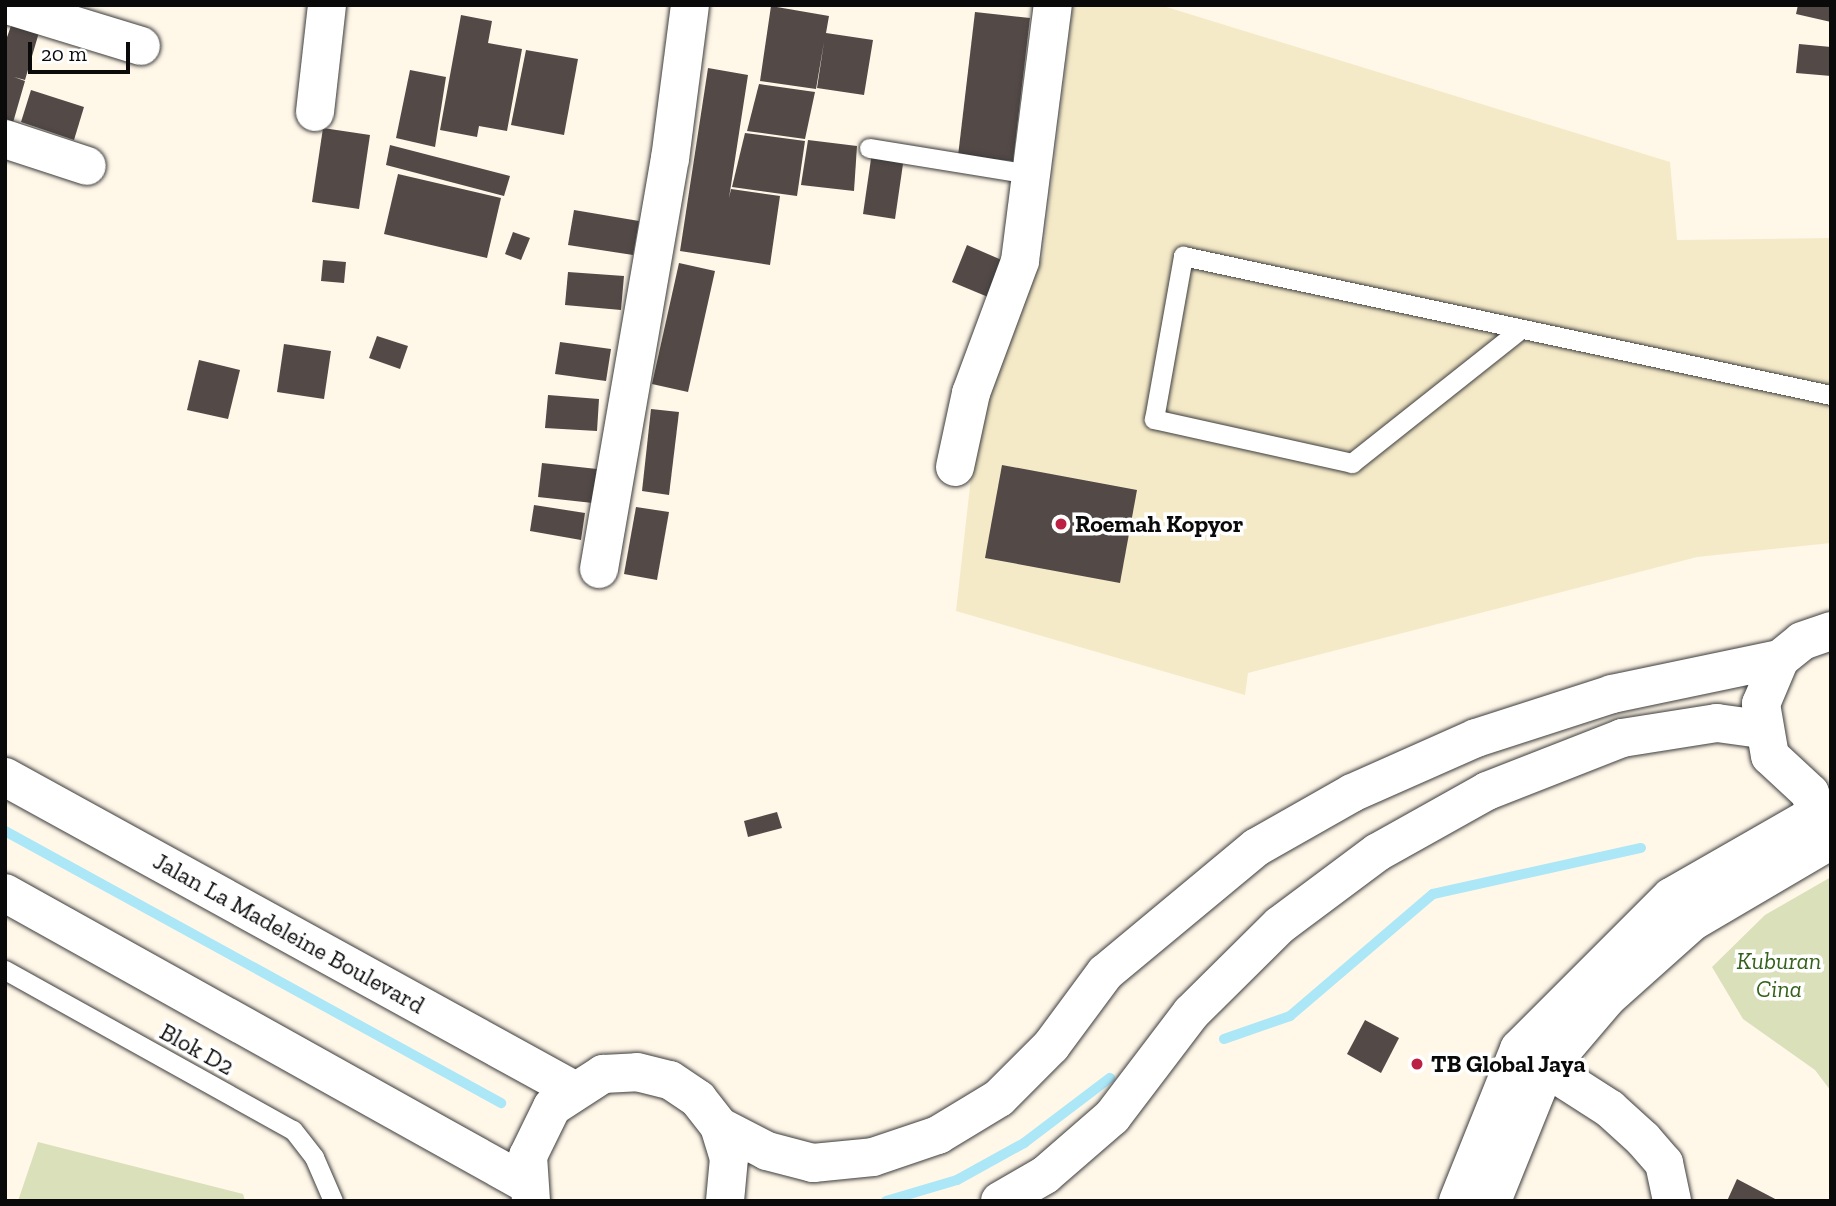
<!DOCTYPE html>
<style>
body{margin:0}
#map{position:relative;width:1836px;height:1206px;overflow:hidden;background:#fff7e8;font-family:"Zilla Slab",serif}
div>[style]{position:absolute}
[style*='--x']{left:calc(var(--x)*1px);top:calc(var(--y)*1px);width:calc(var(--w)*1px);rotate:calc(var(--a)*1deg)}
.farmland>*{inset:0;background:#f5eac8}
.cemetery>*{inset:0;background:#dae0ba}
.stream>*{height:10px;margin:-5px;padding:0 5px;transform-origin:5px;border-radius:5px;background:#abe7f7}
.building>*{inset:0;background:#534947}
.roads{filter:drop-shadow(0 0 2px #3d3d3d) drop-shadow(0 0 2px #3d3d3d)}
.service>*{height:19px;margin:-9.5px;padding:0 9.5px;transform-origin:9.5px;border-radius:9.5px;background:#fff}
.minor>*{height:38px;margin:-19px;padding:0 19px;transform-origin:19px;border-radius:19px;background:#fff}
.tertiary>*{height:38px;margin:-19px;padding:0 19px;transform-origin:19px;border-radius:19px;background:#fff}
.dots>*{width:19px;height:19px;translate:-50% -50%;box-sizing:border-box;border:4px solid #fff;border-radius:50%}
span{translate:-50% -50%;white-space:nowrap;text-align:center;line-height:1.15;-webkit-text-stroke:7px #fff;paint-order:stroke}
.poi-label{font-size:24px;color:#0a0a0a;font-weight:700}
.left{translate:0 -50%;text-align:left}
.street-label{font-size:24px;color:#0a0a0a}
.park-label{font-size:24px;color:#35621a;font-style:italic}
.frame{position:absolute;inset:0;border:7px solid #0a0a0a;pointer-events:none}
.scale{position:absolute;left:28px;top:42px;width:102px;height:32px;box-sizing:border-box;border:4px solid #0a0a0a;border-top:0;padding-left:9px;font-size:21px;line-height:24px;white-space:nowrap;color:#0a0a0a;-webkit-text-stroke:5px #fff;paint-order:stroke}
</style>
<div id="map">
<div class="farmland">
<i style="clip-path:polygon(1073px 5px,1160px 5px,1670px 162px,1677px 240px,1831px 238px,1831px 543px,1697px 557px,1248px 673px,1245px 695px,956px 611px,981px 388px,1043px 256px)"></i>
</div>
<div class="cemetery">
<i style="clip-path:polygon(1831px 877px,1831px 1091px,1815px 1070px,1743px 1019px,1712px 967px,1765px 915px)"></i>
<i style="clip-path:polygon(38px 1142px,243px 1194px,245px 1201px,18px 1201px)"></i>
</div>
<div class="stream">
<i style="--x:5;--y:831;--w:566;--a:28.74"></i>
<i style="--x:1224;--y:1039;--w:70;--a:-19.2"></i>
<i style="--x:1290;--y:1016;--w:188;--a:-40.5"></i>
<i style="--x:1433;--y:894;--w:213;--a:-12.5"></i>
<i style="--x:886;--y:1201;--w:74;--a:-16.5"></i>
<i style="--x:957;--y:1180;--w:77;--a:-28.9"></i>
<i style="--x:1024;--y:1143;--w:108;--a:-37.1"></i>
</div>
<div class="building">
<i style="clip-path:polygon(1798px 5px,1831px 5px,1831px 22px,1796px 14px)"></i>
<i style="clip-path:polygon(771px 6px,829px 16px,826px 33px,873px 40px,864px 95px,817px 88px,824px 42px,816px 89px,760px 81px)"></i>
<i style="clip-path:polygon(975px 12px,1030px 18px,1013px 161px,958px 156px)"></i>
<i style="clip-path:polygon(461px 15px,492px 21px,488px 43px,522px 49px,507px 131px,479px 126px,477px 137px,440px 130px)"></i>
<i style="clip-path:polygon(13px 20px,40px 29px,25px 80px,14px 77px,25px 81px,12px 126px,5px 123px,5px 43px)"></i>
<i style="clip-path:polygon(1799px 44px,1831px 47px,1831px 76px,1796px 73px)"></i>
<i style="clip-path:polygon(526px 50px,578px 59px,564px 135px,511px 125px)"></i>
<i style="clip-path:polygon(708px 68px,748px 75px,729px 198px,731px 189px,780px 196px,770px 265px,680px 251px)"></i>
<i style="clip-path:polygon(410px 70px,446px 77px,435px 147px,396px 138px)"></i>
<i style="clip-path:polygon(759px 84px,815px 92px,805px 139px,747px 131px)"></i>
<i style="clip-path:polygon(31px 90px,84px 107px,74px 140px,21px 122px)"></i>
<i style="clip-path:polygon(323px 128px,370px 135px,359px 209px,312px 202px)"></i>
<i style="clip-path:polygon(745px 133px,805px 141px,797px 196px,732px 187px)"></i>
<i style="clip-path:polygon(808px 140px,857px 146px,854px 191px,801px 185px)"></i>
<i style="clip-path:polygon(390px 145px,510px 176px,504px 196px,386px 165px)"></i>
<i style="clip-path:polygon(872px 152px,904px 157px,895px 219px,863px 214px)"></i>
<i style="clip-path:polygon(398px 174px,501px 198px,487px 258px,384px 234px)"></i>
<i style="clip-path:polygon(574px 210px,639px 221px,633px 255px,568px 245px)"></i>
<i style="clip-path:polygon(513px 232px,530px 238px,521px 260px,505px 254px)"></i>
<i style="clip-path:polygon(967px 245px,1004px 261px,988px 297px,952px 282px)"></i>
<i style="clip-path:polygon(323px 260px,346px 262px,344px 283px,321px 281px)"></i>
<i style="clip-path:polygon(679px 263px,715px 271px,688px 392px,652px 384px)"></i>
<i style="clip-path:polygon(568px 272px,624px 276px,621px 310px,565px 305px)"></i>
<i style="clip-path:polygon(377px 336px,408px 346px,400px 369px,369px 358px)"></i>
<i style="clip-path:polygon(560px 342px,611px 349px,606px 381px,555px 374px)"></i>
<i style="clip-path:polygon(284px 344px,331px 351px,324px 399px,277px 392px)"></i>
<i style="clip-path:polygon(199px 360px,240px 370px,228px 419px,187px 410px)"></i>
<i style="clip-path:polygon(548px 395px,599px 399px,597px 431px,545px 428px)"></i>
<i style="clip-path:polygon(651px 409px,679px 412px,669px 495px,642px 491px)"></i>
<i style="clip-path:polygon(542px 463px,597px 469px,593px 503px,538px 497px)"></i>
<i style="clip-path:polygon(1002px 465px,1137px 490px,1120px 583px,985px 558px)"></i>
<i style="clip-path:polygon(534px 505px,585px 513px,581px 540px,530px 531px)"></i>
<i style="clip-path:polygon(636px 507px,669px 512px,657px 580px,624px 574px)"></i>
<i style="clip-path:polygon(777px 812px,782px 828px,748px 837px,744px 821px)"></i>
<i style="clip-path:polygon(1365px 1020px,1399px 1038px,1381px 1073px,1347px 1054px)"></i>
<i style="clip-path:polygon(1737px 1179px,1779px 1201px,1727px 1201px)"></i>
</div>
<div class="roads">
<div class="service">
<i style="--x:869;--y:148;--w:168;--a:9.2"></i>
<i style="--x:1517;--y:332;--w:211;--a:141.6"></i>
<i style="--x:1352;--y:463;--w:203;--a:-167.5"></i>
<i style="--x:1154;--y:419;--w:166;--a:-79.9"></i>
<i style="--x:1183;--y:256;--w:663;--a:12.11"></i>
<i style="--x:5;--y:970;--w:329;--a:29.1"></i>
<i style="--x:293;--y:1130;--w:34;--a:52"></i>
<i style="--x:314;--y:1157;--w:48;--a:66.6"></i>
</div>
<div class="minor">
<i style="--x:7;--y:5;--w:140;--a:17"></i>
<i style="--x:315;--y:112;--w:108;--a:-83.6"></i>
<i style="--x:5;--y:139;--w:86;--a:18.2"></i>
<i style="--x:955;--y:467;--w:76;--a:-77.8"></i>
<i style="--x:971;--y:393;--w:141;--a:-69.6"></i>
<i style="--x:1020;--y:261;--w:258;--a:-82.7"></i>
<i style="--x:599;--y:569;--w:416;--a:-80.2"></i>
<i style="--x:670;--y:159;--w:155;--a:-82.6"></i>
<i style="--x:1526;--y:1055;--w:100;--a:32.7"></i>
<i style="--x:1610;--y:1109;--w:45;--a:42.3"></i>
<i style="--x:1643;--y:1139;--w:32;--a:49"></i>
<i style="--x:1664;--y:1163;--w:39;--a:78"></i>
<i style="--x:1458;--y:1201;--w:164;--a:-68.1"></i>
<i style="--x:1519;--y:1049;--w:215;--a:-45"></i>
<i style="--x:1671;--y:897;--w:167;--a:-29.8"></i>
<i style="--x:1816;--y:814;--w:22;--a:-106"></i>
<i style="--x:1492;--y:1201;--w:139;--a:-68"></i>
<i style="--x:1544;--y:1072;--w:97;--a:-49.6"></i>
<i style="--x:1607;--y:998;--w:114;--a:-41.8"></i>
<i style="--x:1692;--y:922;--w:156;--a:-30.5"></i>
</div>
<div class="tertiary">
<i style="--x:5;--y:777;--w:647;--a:28.82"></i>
<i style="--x:1810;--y:793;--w:54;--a:-137.2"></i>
<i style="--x:1770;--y:756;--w:53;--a:-99.8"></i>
<i style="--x:1761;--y:704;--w:49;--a:-67.1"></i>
<i style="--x:1780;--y:659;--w:28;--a:-39"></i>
<i style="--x:1802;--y:641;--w:31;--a:-19"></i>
<i style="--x:1831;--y:809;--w:16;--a:162"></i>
<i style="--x:1816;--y:814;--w:31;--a:61"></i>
<i style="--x:5;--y:893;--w:598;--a:29.14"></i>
<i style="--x:719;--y:1126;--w:54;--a:27.5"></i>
<i style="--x:767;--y:1151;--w:48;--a:14.6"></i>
<i style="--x:813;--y:1163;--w:60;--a:-5.7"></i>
<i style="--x:873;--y:1157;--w:69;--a:-18.7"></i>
<i style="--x:938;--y:1135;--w:71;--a:-31.2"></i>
<i style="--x:999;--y:1098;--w:74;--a:-45"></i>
<i style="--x:1051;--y:1046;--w:91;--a:-53.5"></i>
<i style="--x:1105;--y:973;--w:197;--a:-39.7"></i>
<i style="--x:1257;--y:847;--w:109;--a:-29.6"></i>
<i style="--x:1352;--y:793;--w:136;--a:-23.9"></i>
<i style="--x:1476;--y:738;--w:143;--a:-17.9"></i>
<i style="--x:1612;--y:694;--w:172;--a:-11.8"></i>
<i style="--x:531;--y:1201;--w:45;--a:-93.8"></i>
<i style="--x:528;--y:1156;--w:55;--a:-63.9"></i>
<i style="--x:552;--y:1107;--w:61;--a:-32.9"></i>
<i style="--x:603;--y:1074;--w:34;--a:-3"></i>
<i style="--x:637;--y:1072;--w:34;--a:14"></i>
<i style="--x:670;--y:1080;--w:34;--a:34"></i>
<i style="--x:698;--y:1099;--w:34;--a:52"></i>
<i style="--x:719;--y:1126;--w:34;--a:73"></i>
<i style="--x:729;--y:1158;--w:43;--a:95.3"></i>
<i style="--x:1000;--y:1201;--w:52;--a:-30"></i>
<i style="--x:1045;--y:1175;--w:89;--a:-40.9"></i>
<i style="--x:1112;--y:1117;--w:131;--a:-52.8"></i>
<i style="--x:1191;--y:1013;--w:125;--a:-44.7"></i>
<i style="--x:1280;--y:925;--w:122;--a:-36.7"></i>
<i style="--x:1378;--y:852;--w:125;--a:-29.2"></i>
<i style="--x:1487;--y:791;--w:145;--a:-21.4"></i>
<i style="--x:1622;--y:738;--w:96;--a:-9"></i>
<i style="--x:1717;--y:723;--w:44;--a:7.8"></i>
</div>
</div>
<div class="dots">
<i style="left:1061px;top:524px;background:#bc2042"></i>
<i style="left:1417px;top:1064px;background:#bc2042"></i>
</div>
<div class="poi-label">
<span class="left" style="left:1075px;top:524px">Roemah Kopyor</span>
<span class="left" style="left:1431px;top:1064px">TB Global Jaya</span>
</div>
<div class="street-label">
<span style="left:289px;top:933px;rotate:29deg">Jalan La Madeleine Boulevard</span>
<span style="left:197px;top:1049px;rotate:29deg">Blok D2</span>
</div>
<div class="park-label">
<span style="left:1779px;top:975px">Kuburan<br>Cina</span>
</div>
<div class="frame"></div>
<div class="scale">20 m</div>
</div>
